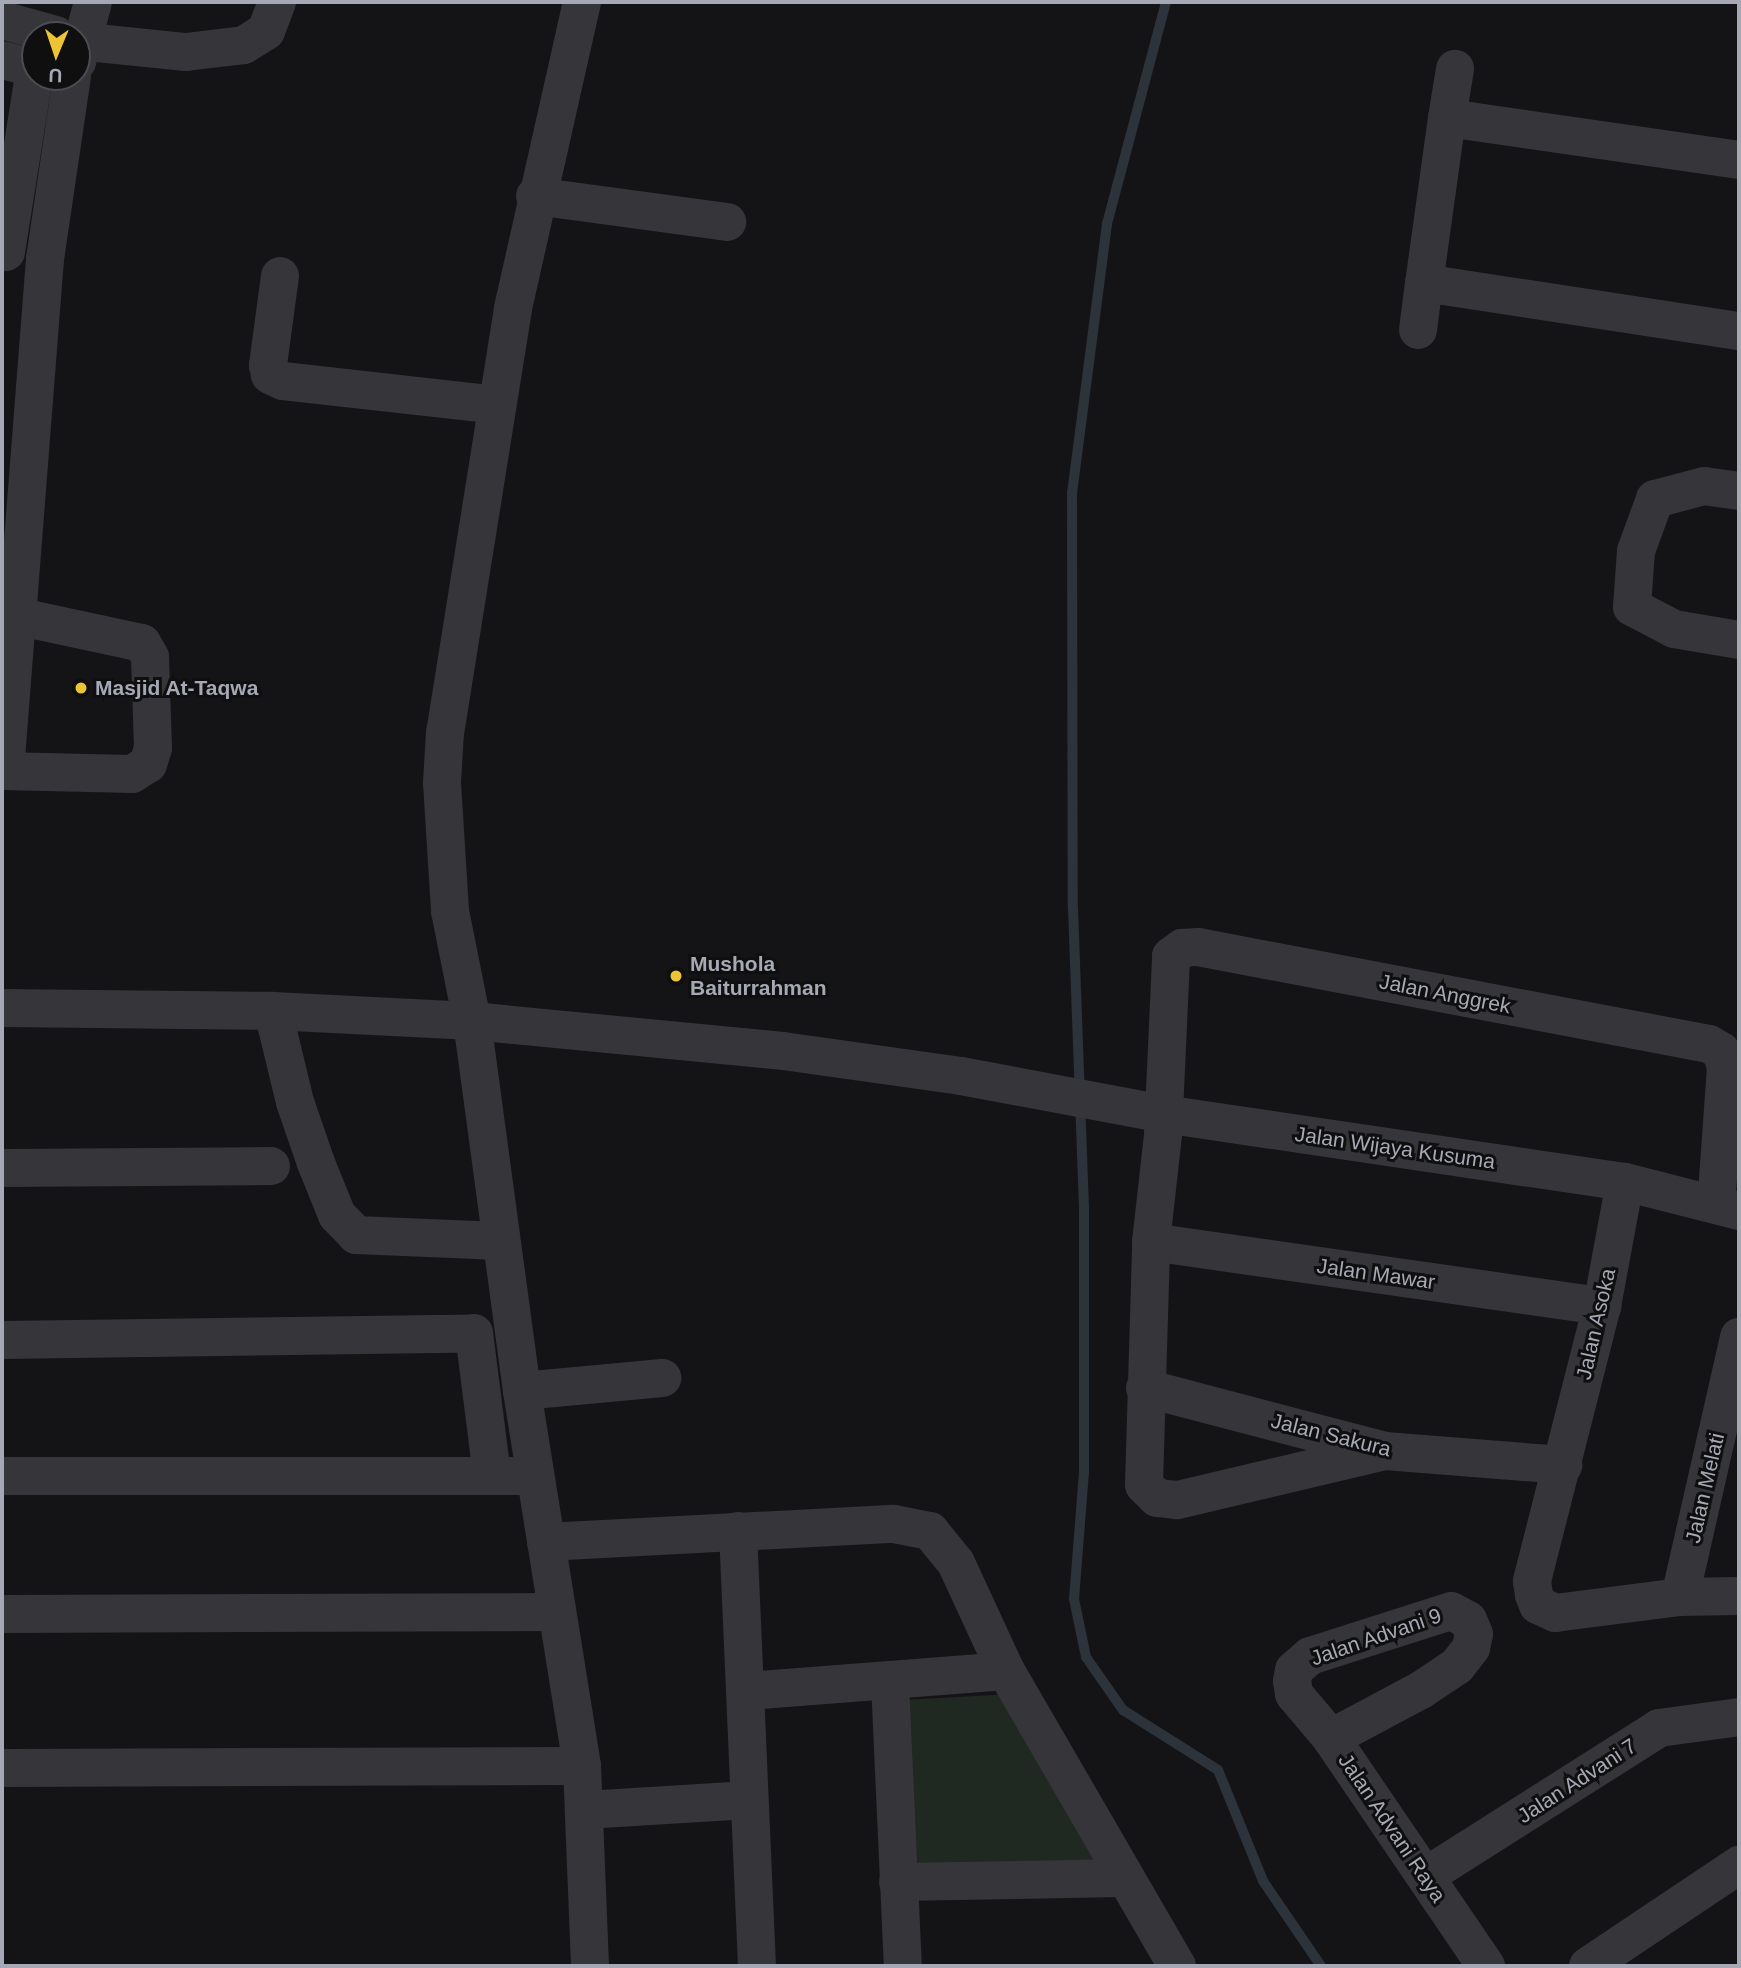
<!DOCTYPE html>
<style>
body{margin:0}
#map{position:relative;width:1741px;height:1968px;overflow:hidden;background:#141416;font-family:Helvetica,sans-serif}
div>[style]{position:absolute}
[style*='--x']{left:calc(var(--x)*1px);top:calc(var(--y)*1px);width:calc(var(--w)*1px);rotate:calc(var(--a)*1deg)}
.green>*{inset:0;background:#202822}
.stream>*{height:10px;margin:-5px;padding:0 5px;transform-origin:5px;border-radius:5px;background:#2c333b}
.minor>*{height:38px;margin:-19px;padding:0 19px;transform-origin:19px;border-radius:19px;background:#35353a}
.dots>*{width:19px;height:19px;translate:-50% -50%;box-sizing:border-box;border:4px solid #0f0f10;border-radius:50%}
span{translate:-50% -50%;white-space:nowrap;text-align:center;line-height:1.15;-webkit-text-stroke:6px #0f0f10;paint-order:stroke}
.poi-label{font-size:21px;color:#a6a9b5;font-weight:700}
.left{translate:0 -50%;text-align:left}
.street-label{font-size:21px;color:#a6a9b5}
.frame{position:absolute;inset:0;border:4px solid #a6a9b5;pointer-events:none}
.north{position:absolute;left:21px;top:21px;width:70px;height:70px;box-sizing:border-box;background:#0f0f10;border:2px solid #4b4d52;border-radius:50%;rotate:182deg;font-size:19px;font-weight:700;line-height:28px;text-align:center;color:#a6a9b5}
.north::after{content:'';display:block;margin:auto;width:24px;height:32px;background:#edc435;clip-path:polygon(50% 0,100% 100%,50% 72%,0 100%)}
</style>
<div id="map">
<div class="green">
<i style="clip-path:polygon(1011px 1694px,1106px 1867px,918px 1872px,905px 1700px)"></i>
</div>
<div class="stream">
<i style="--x:1166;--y:2;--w:230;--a:104.9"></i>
<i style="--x:1107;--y:224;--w:270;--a:97.4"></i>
<i style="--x:1072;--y:492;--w:416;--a:89.9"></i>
<i style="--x:1073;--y:908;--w:297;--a:87.9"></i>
<i style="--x:1084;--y:1205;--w:267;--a:90"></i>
<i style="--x:1084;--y:1472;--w:127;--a:94.5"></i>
<i style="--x:1074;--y:1599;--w:59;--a:78.3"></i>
<i style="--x:1086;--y:1657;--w:65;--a:55.1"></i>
<i style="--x:1123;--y:1710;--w:112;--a:32.3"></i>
<i style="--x:1218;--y:1770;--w:120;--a:67.9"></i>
<i style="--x:1263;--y:1881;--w:103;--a:55.7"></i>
</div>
<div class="minor">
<i style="--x:582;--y:2;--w:315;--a:102.7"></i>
<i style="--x:513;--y:309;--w:428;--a:99.1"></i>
<i style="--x:445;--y:732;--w:51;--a:93.4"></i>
<i style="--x:442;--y:783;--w:128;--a:86.4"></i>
<i style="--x:450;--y:911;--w:112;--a:78.7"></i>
<i style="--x:472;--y:1021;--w:373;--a:82.3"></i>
<i style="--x:522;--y:1391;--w:380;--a:80.9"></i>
<i style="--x:582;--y:1766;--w:200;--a:87.7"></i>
<i style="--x:2;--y:20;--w:56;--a:15.5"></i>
<i style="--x:77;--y:41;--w:110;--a:5.8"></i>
<i style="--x:186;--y:52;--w:58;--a:-6.9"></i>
<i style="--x:244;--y:45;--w:26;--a:-32"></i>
<i style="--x:266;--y:31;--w:31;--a:-69"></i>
<i style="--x:2;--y:60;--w:34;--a:14"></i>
<i style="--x:77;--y:62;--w:62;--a:-75.1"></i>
<i style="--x:1447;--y:118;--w:50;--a:-80.7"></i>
<i style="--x:1739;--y:160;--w:295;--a:-171.8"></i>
<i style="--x:1447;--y:118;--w:167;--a:97.9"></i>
<i style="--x:1424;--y:283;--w:319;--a:8.7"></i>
<i style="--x:535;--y:196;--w:194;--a:7.7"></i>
<i style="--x:6;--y:252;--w:186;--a:-81"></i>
<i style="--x:280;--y:276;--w:90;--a:97.7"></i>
<i style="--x:268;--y:365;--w:10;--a:79"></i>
<i style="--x:270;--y:375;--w:14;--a:25"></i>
<i style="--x:283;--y:381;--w:215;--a:6.4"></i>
<i style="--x:1418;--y:330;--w:47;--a:-82.7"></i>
<i style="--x:1739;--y:491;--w:35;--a:-172"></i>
<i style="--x:1704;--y:486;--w:51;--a:165.1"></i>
<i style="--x:1655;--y:499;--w:55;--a:110.1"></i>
<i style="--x:1636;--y:551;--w:56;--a:94.1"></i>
<i style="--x:1632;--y:607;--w:47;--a:27.6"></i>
<i style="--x:1674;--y:629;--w:66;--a:9.6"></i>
<i style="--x:2;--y:613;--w:143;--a:12.1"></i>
<i style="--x:142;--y:643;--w:16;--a:60"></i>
<i style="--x:150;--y:657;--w:91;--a:88.1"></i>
<i style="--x:153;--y:748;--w:17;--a:107"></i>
<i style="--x:148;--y:764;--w:19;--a:148"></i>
<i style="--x:132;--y:774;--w:130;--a:-178.7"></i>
<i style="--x:5;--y:771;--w:514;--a:-85.53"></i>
<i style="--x:45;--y:259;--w:184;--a:-81.6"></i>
<i style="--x:2;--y:1008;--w:271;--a:0.6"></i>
<i style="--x:273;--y:1011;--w:199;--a:2.9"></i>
<i style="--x:472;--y:1021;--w:312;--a:5.5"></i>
<i style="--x:783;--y:1051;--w:180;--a:8"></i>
<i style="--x:961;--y:1076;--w:207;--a:10.6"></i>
<i style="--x:1164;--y:1114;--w:466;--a:8.4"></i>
<i style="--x:1625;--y:1182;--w:118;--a:14.3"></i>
<i style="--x:273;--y:1011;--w:94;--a:76.4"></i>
<i style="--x:295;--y:1102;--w:65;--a:71"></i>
<i style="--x:316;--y:1163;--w:56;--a:68"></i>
<i style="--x:337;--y:1215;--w:28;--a:46"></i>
<i style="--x:356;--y:1235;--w:144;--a:2.4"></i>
<i style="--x:2;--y:1168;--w:269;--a:-0.4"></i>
<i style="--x:1625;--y:1182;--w:126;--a:100.5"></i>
<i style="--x:1602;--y:1306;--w:284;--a:104.3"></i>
<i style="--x:1532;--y:1581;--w:14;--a:82"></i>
<i style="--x:1534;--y:1595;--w:11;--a:68"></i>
<i style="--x:1538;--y:1605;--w:19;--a:25"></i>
<i style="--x:1555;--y:1613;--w:126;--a:-7.3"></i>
<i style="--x:1680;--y:1597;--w:59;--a:-1"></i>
<i style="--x:1151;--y:1242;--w:456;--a:8.1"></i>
<i style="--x:2;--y:1340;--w:472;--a:-0.8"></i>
<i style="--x:474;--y:1333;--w:144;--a:82.8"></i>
<i style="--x:1145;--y:1388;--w:248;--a:14.7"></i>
<i style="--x:1385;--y:1451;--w:179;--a:4.5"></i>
<i style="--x:522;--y:1391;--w:141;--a:-5.3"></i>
<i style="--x:1385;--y:1451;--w:214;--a:166.7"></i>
<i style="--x:1177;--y:1500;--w:20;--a:-174"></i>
<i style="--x:1157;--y:1498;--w:18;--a:-135"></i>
<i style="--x:1144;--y:1485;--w:243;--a:-88.3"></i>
<i style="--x:1151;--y:1242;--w:108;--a:-83.6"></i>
<i style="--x:1163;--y:1135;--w:179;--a:-87.4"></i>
<i style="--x:1171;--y:956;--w:14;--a:-36"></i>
<i style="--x:1182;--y:948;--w:16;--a:-4"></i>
<i style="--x:1198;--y:947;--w:520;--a:10.75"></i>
<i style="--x:1709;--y:1044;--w:14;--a:30"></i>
<i style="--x:1721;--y:1051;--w:17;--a:73"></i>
<i style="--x:1726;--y:1067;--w:138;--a:94.1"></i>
<i style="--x:2;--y:1476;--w:517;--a:0"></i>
<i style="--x:738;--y:1531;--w:435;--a:87.5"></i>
<i style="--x:546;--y:1542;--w:348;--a:-3"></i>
<i style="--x:894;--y:1524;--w:37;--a:11"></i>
<i style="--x:930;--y:1531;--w:41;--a:50.9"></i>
<i style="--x:956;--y:1563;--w:119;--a:65.2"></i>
<i style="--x:1006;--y:1671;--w:341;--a:59.9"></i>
<i style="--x:1680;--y:1597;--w:267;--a:-77.2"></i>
<i style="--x:2;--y:1614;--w:555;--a:-0.21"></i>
<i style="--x:890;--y:1683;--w:283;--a:87.4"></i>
<i style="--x:747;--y:1691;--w:260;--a:-4.4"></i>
<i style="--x:1331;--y:1738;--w:102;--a:-28.1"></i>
<i style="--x:1421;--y:1690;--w:43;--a:-33.7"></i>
<i style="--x:1457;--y:1666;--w:23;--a:-52"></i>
<i style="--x:1471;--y:1648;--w:14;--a:-78"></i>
<i style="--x:1474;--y:1634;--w:15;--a:-113"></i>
<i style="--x:1468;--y:1620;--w:19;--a:-152"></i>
<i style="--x:1451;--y:1611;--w:148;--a:162.3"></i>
<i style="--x:1310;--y:1656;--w:21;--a:139"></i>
<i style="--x:1294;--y:1670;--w:11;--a:100"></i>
<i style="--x:1292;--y:1681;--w:13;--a:81"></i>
<i style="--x:1294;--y:1694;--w:57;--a:49.9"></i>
<i style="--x:1331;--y:1738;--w:276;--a:55.8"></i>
<i style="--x:2;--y:1768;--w:580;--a:-0.2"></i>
<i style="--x:585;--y:1810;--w:164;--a:-3.5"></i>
<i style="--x:1426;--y:1876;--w:276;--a:-32.4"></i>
<i style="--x:1659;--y:1728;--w:81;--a:-7.8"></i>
<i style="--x:898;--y:1882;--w:225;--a:-1"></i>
<i style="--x:1588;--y:1966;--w:182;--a:-33.8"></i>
</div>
<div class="dots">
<i style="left:81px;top:688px;background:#edc435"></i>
<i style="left:676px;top:976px;background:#edc435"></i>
</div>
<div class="poi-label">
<span class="left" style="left:95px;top:688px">Masjid At-Taqwa</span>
<span class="left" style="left:690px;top:976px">Mushola<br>Baiturrahman</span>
</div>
<div class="street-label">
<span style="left:1445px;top:994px;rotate:11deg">Jalan Anggrek</span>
<span style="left:1395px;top:1148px;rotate:8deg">Jalan Wijaya Kusuma</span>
<span style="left:1376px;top:1274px;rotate:8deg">Jalan Mawar</span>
<span style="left:1596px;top:1324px;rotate:-77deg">Jalan Asoka</span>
<span style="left:1331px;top:1435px;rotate:14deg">Jalan Sakura</span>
<span style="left:1705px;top:1488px;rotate:-77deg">Jalan Melati</span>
<span style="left:1376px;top:1637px;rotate:-19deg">Jalan Advani 9</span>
<span style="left:1577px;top:1781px;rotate:-33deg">Jalan Advani 7</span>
<span style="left:1392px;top:1828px;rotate:56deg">Jalan Advani Raya</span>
</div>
<div class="frame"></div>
<div class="north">U</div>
</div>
